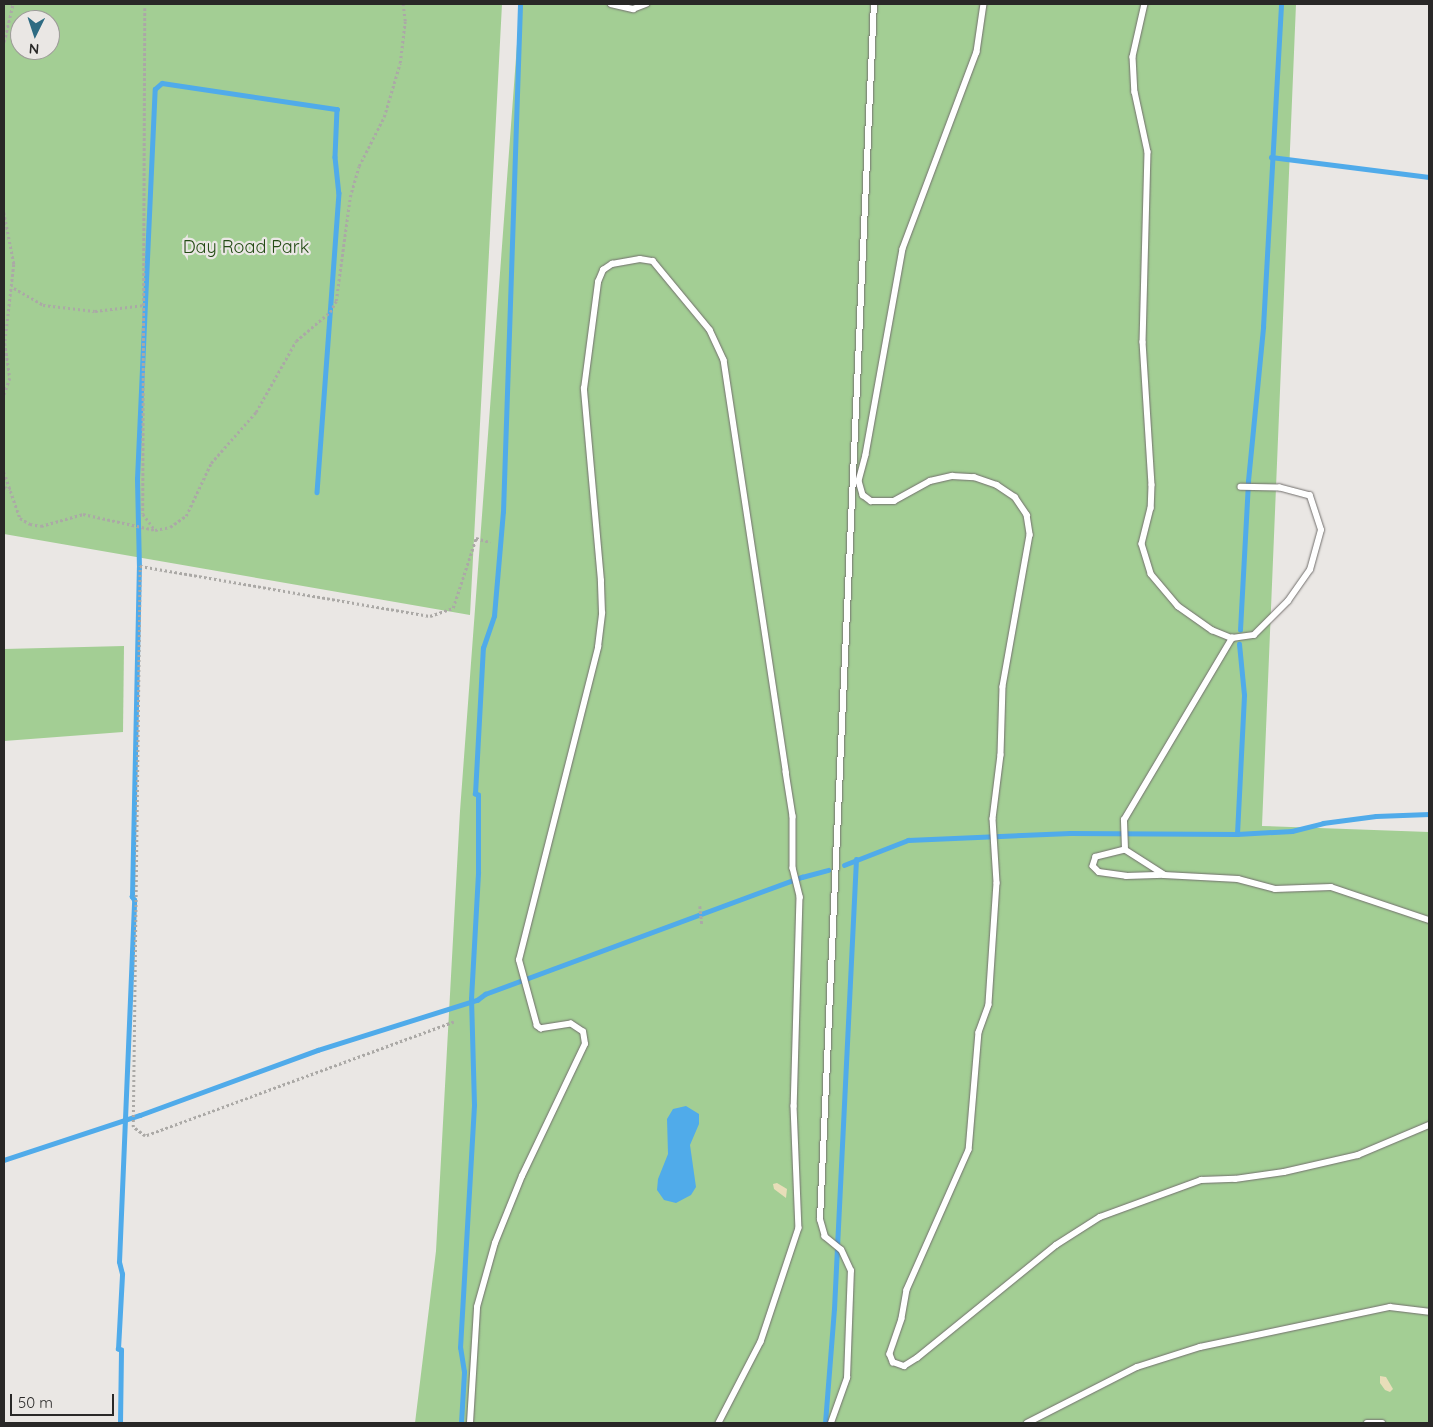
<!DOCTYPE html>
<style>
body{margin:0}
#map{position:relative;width:1433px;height:1427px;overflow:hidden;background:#eae7e4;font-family:Quicksand,sans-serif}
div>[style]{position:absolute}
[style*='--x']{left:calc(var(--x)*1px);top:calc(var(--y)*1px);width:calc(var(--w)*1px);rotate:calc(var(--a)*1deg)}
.green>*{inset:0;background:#a3ce94}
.sand>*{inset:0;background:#e8deb9}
.water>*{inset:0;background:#50abea}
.stream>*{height:4.5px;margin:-2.25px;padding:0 2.25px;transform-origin:2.25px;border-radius:2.25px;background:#50abea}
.path>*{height:2.5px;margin-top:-1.25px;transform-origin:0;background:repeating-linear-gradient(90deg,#aba9a6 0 2.5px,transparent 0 5px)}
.roads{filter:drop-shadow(0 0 1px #726f6d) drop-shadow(0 0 1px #726f6d)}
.service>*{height:5.5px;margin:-2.75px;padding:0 2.75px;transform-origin:2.75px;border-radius:2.75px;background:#fff}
span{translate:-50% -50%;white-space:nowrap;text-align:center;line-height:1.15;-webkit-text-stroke:4.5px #eae7e4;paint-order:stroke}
.park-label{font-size:18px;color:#254c16}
.frame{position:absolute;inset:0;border:5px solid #292827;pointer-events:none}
.north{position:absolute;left:10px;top:10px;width:50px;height:50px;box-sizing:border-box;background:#eae7e4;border:1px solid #9d9b98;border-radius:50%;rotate:184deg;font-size:14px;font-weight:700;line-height:20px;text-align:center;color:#292827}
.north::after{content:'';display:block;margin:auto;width:18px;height:22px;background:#2e6b82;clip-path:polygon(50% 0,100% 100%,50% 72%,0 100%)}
.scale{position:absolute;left:10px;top:1394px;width:104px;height:22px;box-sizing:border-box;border:2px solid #292827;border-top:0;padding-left:6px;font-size:15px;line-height:18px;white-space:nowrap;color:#292827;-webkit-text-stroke:4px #eae7e4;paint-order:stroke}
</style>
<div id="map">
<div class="green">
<i style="clip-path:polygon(evenodd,4px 4px,502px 4px,470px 615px,4px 534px,4px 4px,20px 20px,50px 20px,50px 50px,20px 50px,20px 20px)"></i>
<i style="clip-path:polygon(520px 4px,1296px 4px,1262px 826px,1429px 832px,1429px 1423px,415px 1423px,436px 1251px,460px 811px)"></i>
<i style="clip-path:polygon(124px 646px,123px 732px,4px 741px,4px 649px)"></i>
</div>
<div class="sand">
<i style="clip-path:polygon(777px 1183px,787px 1189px,786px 1198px,774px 1189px,773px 1184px)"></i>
<i style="clip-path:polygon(1380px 1376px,1386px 1377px,1393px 1389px,1390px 1392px,1385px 1390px,1380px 1383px)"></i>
</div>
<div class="water">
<i style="clip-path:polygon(686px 1106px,699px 1114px,699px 1124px,690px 1145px,696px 1187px,691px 1195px,676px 1203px,664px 1200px,657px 1190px,658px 1179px,668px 1154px,667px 1119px,673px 1109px)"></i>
</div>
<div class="stream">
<i style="--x:1271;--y:157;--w:159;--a:7.2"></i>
<i style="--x:1240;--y:630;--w:149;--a:-86.9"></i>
<i style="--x:1248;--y:481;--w:155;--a:-84.4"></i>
<i style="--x:1263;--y:327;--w:324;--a:-86.8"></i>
<i style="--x:1237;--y:834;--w:139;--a:-87.1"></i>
<i style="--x:1244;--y:695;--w:51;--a:-95.6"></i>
<i style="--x:844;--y:865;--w:69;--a:-21.3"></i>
<i style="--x:908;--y:840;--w:162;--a:-2.5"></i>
<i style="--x:1070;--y:833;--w:167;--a:0.3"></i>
<i style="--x:1237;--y:834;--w:55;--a:-3.1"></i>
<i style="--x:1292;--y:831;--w:32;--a:-14"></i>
<i style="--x:1323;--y:823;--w:53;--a:-7.5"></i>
<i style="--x:1376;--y:816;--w:53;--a:-2.2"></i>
<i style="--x:4;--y:1160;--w:143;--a:-18.3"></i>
<i style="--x:140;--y:1115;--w:189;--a:-20.1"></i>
<i style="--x:318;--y:1050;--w:167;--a:-17.5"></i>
<i style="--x:477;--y:1000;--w:10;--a:-37"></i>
<i style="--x:485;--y:994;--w:338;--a:-20.3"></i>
<i style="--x:802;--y:877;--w:27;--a:-15"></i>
<i style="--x:120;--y:1423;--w:73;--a:-89.2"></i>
<i style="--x:121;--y:1350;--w:3;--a:-162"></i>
<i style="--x:118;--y:1349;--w:75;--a:-86.9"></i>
<i style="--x:122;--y:1274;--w:12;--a:-104"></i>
<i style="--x:119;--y:1262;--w:362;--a:-87.6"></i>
<i style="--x:134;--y:900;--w:4;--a:-124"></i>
<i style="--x:132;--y:897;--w:329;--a:-88.8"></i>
<i style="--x:139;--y:568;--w:89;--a:-91.3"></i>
<i style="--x:137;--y:479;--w:390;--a:-87.4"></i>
<i style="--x:155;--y:89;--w:9;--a:-41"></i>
<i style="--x:162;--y:83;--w:177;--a:8.5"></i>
<i style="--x:337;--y:109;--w:48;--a:92.4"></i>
<i style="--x:335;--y:157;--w:36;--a:84"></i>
<i style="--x:339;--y:193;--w:300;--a:94.2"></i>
<i style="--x:461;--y:1423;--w:51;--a:-86.6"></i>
<i style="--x:464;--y:1372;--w:24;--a:-99"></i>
<i style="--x:460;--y:1348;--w:243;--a:-86.7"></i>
<i style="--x:474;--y:1105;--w:106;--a:-91.6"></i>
<i style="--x:471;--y:999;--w:127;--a:-86.8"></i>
<i style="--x:478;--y:872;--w:77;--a:-90"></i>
<i style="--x:478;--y:795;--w:3;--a:-162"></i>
<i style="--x:475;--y:794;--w:146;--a:-86.9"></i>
<i style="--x:483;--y:648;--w:34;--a:-71"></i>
<i style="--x:494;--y:616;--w:104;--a:-85.1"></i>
<i style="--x:503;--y:512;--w:508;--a:-88.08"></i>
<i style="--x:825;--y:1423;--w:114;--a:-85.5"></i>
<i style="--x:834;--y:1309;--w:450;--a:-87.2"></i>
</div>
<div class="path">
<i style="--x:145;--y:8;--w:506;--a:90.23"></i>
<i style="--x:143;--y:514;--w:20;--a:53"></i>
<i style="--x:4;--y:42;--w:39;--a:-77"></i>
<i style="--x:4;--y:212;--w:53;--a:79.1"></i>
<i style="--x:14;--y:264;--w:80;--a:96.5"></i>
<i style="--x:5;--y:343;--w:35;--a:82"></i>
<i style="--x:10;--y:378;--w:18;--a:109"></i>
<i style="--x:14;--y:288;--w:34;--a:30"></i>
<i style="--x:43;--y:305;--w:52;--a:6.6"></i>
<i style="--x:95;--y:311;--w:50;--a:-6.8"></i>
<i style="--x:4;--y:472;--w:49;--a:70.8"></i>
<i style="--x:20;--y:518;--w:12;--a:31"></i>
<i style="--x:30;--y:524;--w:11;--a:10"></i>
<i style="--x:41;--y:526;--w:44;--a:-15.9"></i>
<i style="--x:83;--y:514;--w:74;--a:12.5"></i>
<i style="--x:155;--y:530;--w:15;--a:-11"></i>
<i style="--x:170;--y:527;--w:19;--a:-35"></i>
<i style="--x:186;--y:516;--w:59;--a:-64.7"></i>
<i style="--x:211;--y:463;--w:68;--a:-48.6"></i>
<i style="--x:256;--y:412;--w:81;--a:-60.6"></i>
<i style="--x:296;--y:341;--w:45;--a:-40.5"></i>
<i style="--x:330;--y:312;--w:13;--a:-61"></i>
<i style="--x:336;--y:301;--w:105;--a:-82.3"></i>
<i style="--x:350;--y:197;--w:32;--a:-74"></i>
<i style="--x:359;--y:166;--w:55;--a:-63"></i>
<i style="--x:384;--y:117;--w:56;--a:-73.5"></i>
<i style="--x:400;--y:63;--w:42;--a:-83.2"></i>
<i style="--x:405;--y:21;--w:17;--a:-97"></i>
<i style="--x:4;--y:487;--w:7;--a:16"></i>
<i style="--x:700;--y:906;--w:19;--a:84"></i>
<i style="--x:454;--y:1022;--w:329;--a:159.7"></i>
<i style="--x:145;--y:1136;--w:15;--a:-143"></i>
<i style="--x:133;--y:1127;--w:561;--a:-89.29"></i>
<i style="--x:140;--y:566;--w:294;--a:9.8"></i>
<i style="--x:430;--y:616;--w:24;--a:-19"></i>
<i style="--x:453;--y:608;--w:74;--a:-71.8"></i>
<i style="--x:476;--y:538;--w:15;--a:16"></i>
</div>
<div class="roads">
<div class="service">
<i style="--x:611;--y:4;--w:23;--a:13"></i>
<i style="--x:633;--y:9;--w:14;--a:-21"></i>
<i style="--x:984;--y:4;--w:49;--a:98.3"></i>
<i style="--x:977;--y:52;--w:210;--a:110.6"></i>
<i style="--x:903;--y:249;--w:209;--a:100.2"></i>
<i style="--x:866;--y:455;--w:27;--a:105"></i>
<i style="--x:859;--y:481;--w:15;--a:74"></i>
<i style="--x:863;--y:495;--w:10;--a:37"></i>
<i style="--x:871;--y:501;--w:23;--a:0"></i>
<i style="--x:894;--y:501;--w:41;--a:-29.1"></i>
<i style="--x:930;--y:481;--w:23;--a:-13"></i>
<i style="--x:952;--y:476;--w:22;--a:3"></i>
<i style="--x:974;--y:477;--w:24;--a:19"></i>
<i style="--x:997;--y:485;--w:22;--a:34"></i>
<i style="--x:1015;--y:497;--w:22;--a:56"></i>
<i style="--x:1027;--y:515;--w:20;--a:81"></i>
<i style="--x:1030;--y:535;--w:154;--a:100.1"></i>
<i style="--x:1003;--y:687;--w:68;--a:91.7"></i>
<i style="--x:1001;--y:755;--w:64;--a:97.1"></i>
<i style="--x:993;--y:819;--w:64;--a:86.4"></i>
<i style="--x:997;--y:883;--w:122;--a:93.8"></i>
<i style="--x:989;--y:1005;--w:29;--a:110"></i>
<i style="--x:979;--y:1032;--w:118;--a:94.8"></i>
<i style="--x:969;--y:1150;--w:153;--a:113.9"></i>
<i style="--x:907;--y:1290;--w:29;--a:100"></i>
<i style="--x:902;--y:1319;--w:37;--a:109"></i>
<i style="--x:890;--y:1354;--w:9;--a:69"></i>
<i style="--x:893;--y:1362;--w:12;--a:20"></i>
<i style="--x:904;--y:1366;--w:15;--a:-32"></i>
<i style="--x:917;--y:1358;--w:179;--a:-39.1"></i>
<i style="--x:1056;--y:1245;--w:52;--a:-32.5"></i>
<i style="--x:1100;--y:1217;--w:108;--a:-20.1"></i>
<i style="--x:1201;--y:1180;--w:34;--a:-2"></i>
<i style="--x:1235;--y:1179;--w:49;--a:-8.1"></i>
<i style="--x:1284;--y:1172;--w:76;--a:-12.9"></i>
<i style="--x:1358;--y:1155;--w:77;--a:-22.9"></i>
<i style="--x:1145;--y:4;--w:54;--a:102.8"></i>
<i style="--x:1133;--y:57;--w:35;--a:87"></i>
<i style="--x:1135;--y:92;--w:61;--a:77.8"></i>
<i style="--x:1148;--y:152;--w:190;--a:91.5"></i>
<i style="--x:1143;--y:342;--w:143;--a:86.4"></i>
<i style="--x:1152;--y:485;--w:23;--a:92"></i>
<i style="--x:1151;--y:508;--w:37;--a:104"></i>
<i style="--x:1142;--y:544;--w:31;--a:73"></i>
<i style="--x:1151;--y:574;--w:42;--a:49.8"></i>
<i style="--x:1178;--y:606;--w:42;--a:35.2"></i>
<i style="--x:1212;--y:630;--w:22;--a:22"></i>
<i style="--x:1232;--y:638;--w:22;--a:-8"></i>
<i style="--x:1254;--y:635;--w:48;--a:-45"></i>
<i style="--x:1288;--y:601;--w:38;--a:-55"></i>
<i style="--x:1310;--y:570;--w:41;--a:-74.6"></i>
<i style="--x:1321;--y:530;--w:36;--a:-108"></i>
<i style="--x:1310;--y:496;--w:31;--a:-165"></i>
<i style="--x:1280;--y:488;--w:39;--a:-179"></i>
<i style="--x:1125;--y:850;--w:30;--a:166"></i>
<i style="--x:1096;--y:857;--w:9;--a:108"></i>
<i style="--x:1093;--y:866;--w:8;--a:45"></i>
<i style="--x:1099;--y:872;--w:27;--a:8"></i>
<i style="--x:1126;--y:876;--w:38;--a:-2"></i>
<i style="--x:1164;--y:875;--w:46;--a:-147.3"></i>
<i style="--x:1125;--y:850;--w:30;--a:-92"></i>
<i style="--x:1124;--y:820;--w:212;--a:-59.3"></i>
<i style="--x:1164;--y:875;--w:74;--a:3.1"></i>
<i style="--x:1238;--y:879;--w:38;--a:15"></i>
<i style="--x:1275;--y:889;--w:56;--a:-2"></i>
<i style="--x:1331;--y:887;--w:103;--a:18.6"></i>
<i style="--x:470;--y:1423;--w:116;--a:-86.5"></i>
<i style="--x:477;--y:1307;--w:66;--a:-74.3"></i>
<i style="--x:495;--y:1243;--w:72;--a:-68.1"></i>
<i style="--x:522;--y:1176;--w:146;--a:-64.5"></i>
<i style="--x:585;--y:1044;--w:12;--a:-99"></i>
<i style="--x:583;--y:1032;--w:14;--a:-146"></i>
<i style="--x:571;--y:1024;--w:30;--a:171"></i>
<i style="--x:541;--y:1029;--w:5;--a:-143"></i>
<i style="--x:537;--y:1026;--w:68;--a:-105.3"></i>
<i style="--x:519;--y:960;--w:323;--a:-75.8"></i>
<i style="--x:598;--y:647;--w:34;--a:-83"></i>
<i style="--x:602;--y:613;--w:32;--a:-92"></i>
<i style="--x:601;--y:581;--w:193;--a:-95.1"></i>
<i style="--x:584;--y:389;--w:108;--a:-82.5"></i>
<i style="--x:598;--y:282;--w:13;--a:-67"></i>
<i style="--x:603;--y:270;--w:11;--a:-34"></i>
<i style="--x:612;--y:264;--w:28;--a:-10"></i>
<i style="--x:640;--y:259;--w:13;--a:9"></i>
<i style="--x:653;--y:261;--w:89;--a:50.4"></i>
<i style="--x:710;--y:330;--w:33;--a:65"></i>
<i style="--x:724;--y:360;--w:417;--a:81.4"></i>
<i style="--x:786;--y:772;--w:45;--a:81"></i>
<i style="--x:793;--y:816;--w:52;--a:90"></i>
<i style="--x:793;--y:868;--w:30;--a:76"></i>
<i style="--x:800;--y:897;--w:209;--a:91.6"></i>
<i style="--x:794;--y:1106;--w:122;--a:87.7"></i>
<i style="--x:799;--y:1228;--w:120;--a:108.4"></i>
<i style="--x:761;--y:1342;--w:91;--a:117.4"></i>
<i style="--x:831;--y:1423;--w:48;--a:-70.4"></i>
<i style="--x:847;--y:1378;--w:107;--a:-87.9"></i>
<i style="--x:851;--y:1271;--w:23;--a:-115"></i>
<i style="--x:841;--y:1250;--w:21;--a:-141"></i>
<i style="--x:825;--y:1237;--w:18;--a:-106"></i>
<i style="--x:820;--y:1220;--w:1217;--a:-87.46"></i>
<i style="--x:1027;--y:1423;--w:123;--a:-27"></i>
<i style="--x:1137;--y:1367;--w:66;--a:-17.6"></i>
<i style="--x:1200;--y:1347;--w:194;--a:-11.9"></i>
<i style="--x:1390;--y:1307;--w:39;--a:7"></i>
<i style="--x:1367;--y:1423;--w:15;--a:0"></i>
</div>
</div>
<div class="park-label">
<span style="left:246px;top:247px">Day Road Park</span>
</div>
<div class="frame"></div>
<div class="north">N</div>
<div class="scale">50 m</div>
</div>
